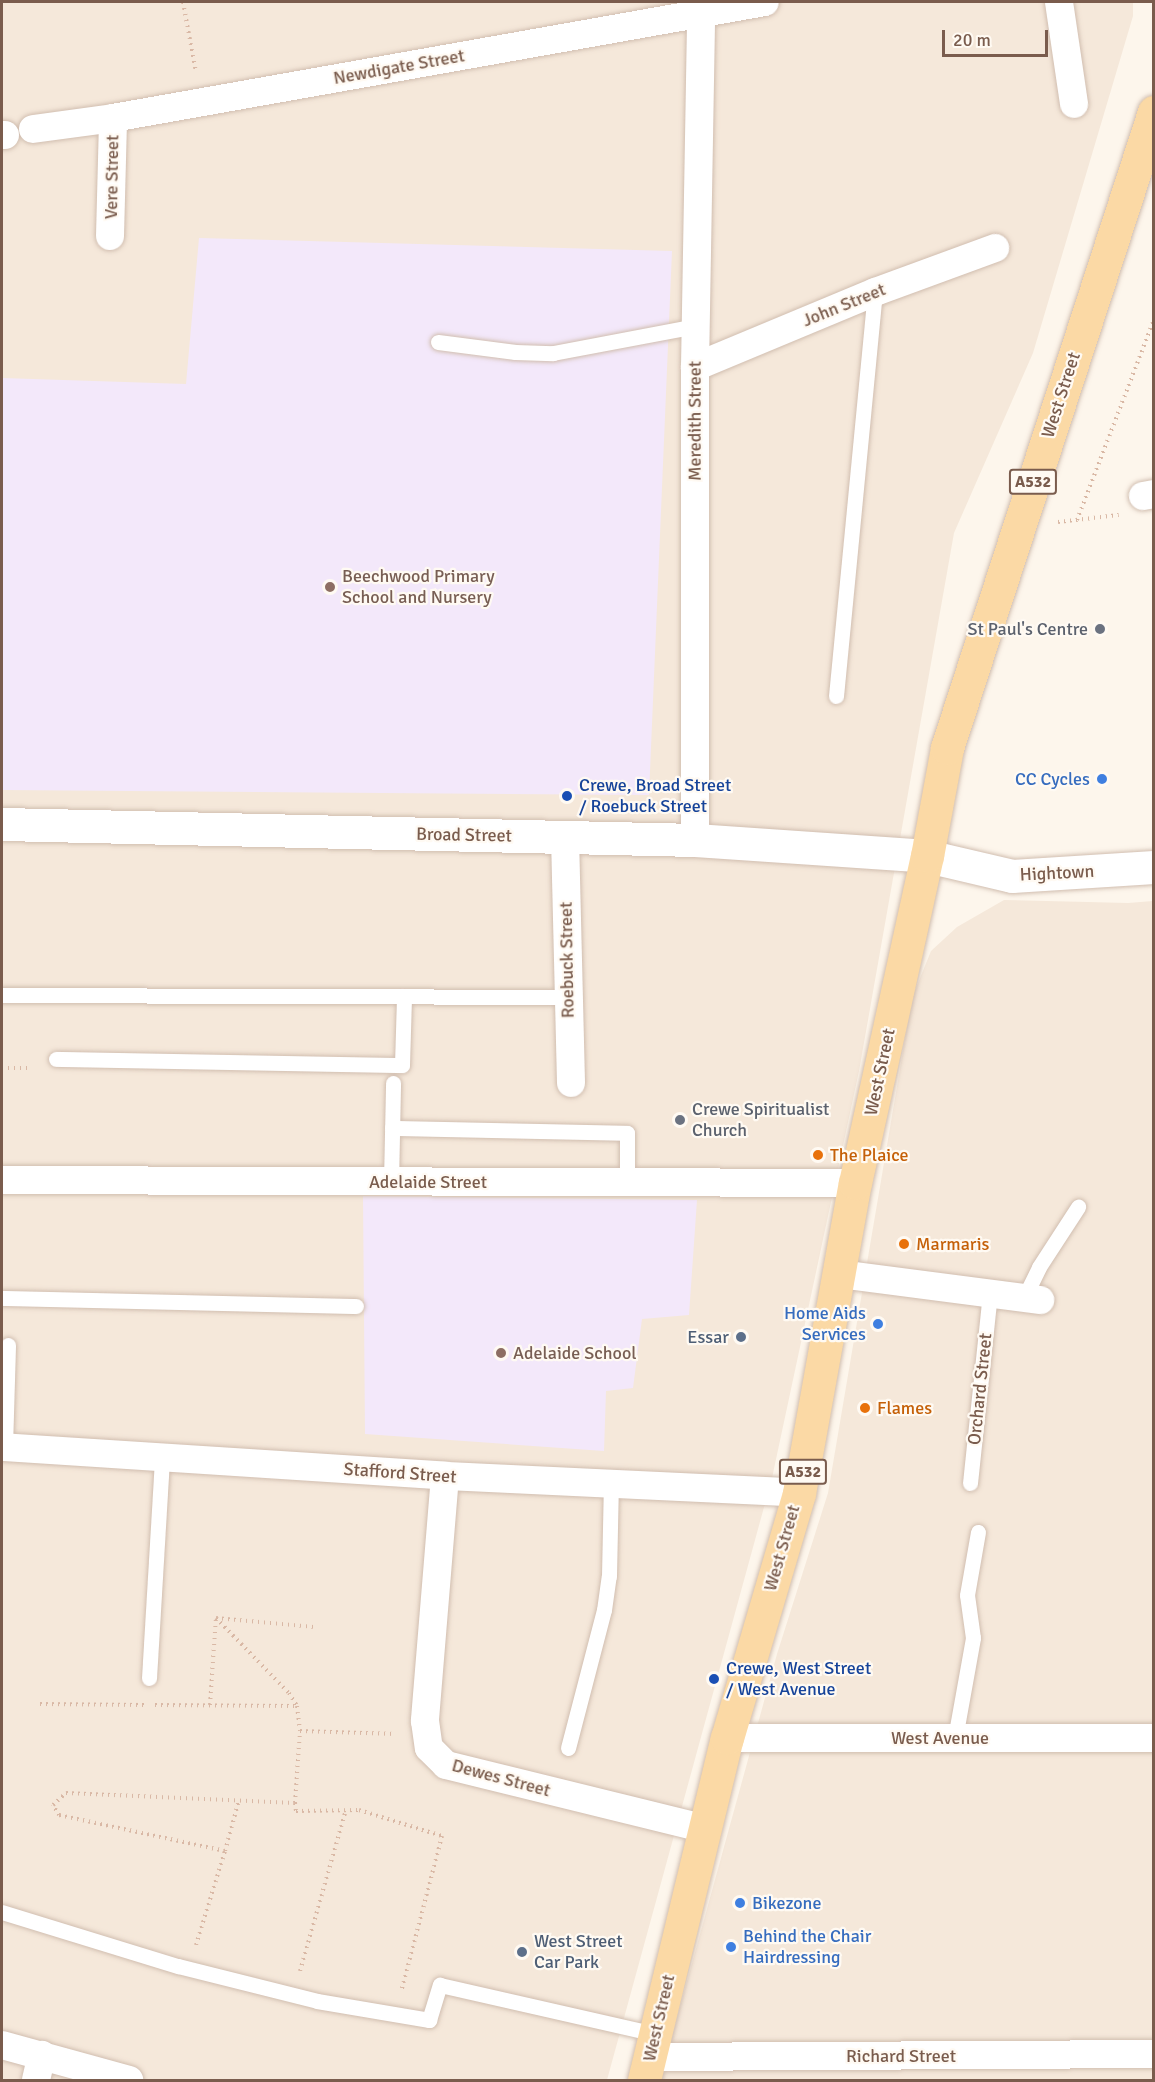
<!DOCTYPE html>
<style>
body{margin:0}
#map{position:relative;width:1155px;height:2082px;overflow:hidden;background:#fdf6ec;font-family:Signika,sans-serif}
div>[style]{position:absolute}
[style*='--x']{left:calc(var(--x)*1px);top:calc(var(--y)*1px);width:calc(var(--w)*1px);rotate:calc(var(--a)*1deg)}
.residential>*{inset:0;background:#f5e8da}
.education>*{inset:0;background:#f3e8fa}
.path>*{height:4px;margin-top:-2px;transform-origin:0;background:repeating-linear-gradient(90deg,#d9b8a5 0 1.5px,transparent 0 6px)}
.roads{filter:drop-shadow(0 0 2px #d1beb0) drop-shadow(0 0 2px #d1beb0)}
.service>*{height:15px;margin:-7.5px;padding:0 7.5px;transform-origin:7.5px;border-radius:7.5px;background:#fff}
.minor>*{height:28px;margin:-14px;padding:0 14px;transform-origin:14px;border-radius:14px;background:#fff}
.tertiary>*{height:33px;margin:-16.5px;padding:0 16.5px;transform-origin:16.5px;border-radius:16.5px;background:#fff}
.primary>*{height:33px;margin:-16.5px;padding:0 16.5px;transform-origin:16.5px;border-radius:16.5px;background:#fbd9a5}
.dots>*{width:16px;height:16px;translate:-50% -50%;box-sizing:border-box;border:3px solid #fffaf3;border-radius:50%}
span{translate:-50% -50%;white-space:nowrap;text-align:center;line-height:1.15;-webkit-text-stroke:4.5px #fffaf3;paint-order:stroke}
.shield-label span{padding:2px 4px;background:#fffaf3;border:2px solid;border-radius:4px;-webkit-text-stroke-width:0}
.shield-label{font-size:16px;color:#7a5c4d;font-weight:700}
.street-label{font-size:18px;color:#7a5c4d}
.education-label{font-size:18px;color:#785e54}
.left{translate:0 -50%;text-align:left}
.worship-label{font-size:18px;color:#5b616d}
.right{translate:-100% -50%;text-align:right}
.shop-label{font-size:18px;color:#366cbe}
.transit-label{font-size:18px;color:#164399}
.food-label{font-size:18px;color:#c56008}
.service-label{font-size:18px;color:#4e5e75}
.frame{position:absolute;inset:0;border:3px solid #7a5c4d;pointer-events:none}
.scale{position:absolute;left:942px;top:30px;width:106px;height:27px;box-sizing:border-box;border:3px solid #7a5c4d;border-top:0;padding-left:8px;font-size:18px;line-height:21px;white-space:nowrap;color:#7a5c4d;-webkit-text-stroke:4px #fffaf3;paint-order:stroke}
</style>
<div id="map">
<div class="residential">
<i style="clip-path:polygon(2px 2px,1133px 2px,1133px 16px,1033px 353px,954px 533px,859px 1071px,772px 1478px,607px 2080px,2px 2080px)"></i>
<i style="clip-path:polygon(1004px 900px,1128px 903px,1153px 901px,1153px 2080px,660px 2080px,777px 1654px,828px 1493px,912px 998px,931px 951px,957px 927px)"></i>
</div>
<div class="education">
<i style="clip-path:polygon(199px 238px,672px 251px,649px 795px,2px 790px,2px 378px,186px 384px)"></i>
<i style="clip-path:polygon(363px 1196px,697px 1200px,689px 1315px,642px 1319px,633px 1388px,606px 1391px,604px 1451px,365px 1434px)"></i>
</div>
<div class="path">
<i style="--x:183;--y:2;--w:71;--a:79.5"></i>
<i style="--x:1077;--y:520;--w:215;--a:-69"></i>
<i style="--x:1058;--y:522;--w:61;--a:-6.5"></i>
<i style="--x:2;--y:1068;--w:30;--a:0"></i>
<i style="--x:216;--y:1618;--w:105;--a:45.8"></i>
<i style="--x:289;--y:1693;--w:15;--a:58"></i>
<i style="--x:40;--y:1704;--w:104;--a:0.6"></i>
<i style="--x:155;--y:1705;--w:142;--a:0.4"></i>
<i style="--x:297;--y:1706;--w:25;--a:83"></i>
<i style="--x:300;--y:1731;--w:96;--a:1.8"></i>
<i style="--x:210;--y:1705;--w:87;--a:-86.1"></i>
<i style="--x:216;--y:1618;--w:98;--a:5.2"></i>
<i style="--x:295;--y:1803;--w:8;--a:83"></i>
<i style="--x:296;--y:1811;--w:63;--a:-0.9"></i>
<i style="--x:359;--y:1810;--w:87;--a:17.4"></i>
<i style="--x:442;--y:1836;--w:158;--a:104.7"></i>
<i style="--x:225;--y:1851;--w:53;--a:-74.6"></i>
<i style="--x:196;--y:1945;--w:98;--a:-72.9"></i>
<i style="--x:225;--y:1851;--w:170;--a:-167.8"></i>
<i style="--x:59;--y:1815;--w:12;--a:-121"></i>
<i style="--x:53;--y:1805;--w:18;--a:-43"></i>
<i style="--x:66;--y:1793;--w:229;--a:2.5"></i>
<i style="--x:295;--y:1803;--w:72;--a:-86"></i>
<i style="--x:300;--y:1971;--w:167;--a:-74.1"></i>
</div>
<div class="roads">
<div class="service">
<i style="--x:438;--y:342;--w:78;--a:7.4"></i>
<i style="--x:515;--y:352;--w:38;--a:2"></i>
<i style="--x:553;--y:353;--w:146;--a:-10.7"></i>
<i style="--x:836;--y:696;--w:406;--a:-84.5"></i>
<i style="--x:2;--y:995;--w:566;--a:0.2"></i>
<i style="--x:56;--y:1059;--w:346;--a:1"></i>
<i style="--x:402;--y:1065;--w:69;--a:-88.3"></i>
<i style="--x:392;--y:1128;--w:235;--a:1.2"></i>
<i style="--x:627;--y:1133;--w:49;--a:90"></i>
<i style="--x:391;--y:1182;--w:99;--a:-88.8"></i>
<i style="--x:2;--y:1298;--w:354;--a:1.3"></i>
<i style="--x:1024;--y:1298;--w:34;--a:-64"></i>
<i style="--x:1039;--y:1267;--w:72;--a:-57"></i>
<i style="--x:5;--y:1447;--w:102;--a:-88.3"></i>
<i style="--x:970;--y:1483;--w:190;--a:-84"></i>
<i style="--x:149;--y:1678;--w:221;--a:-86.6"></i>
<i style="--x:955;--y:1738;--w:102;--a:-79.8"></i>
<i style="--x:973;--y:1638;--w:43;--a:-97.9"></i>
<i style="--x:967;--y:1595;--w:64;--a:-80.1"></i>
<i style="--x:568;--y:1748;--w:143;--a:-75.4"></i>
<i style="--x:604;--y:1610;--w:34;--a:-82"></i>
<i style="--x:609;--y:1576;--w:92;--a:-88.8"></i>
<i style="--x:2;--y:1912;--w:184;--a:17.1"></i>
<i style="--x:178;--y:1966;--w:143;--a:14.1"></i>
<i style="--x:317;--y:2001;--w:114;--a:9.6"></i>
<i style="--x:429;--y:2020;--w:37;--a:-73"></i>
<i style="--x:440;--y:1985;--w:221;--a:12.8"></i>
</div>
<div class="minor">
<i style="--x:1059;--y:2;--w:103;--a:81.6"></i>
<i style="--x:33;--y:129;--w:81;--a:-7.8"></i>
<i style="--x:113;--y:118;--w:662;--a:-10.09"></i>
<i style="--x:2;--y:135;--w:3;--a:0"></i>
<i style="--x:110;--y:236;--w:118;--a:-88.5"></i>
<i style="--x:695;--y:367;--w:195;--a:-22.6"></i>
<i style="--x:875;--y:292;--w:128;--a:-20.1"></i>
<i style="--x:1143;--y:496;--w:11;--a:-10"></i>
<i style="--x:565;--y:837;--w:246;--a:88.6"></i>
<i style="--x:695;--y:840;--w:473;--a:-90"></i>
<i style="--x:695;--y:367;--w:354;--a:-89"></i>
<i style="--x:701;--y:13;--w:11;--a:-100"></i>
<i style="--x:2;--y:1180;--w:853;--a:0.2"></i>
<i style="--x:839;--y:1274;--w:203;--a:7.4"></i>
<i style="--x:2;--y:1447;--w:444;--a:3.7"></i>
<i style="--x:445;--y:1476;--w:354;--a:2.7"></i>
<i style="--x:445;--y:1476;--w:246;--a:94.7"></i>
<i style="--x:425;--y:1721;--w:27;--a:82"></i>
<i style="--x:429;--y:1748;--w:24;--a:45"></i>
<i style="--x:446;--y:1765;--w:265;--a:13.8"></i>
<i style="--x:727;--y:1738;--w:427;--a:0"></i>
<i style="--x:2;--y:2045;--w:132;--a:15.4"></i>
<i style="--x:649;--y:2057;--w:505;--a:-0.34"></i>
<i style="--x:36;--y:2080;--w:26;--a:-77"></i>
</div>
<div class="tertiary">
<i style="--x:2;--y:824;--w:693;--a:1.32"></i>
<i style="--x:695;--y:840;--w:233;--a:3.9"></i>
<i style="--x:927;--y:856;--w:87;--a:13.2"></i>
<i style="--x:1012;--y:876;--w:142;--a:-3.6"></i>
</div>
<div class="primary">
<i style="--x:644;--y:2080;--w:352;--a:-76.4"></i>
<i style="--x:727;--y:1738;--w:255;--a:-73.6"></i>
<i style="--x:799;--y:1493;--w:315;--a:-79.8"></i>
<i style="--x:855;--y:1183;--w:335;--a:-77.6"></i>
<i style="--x:927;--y:856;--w:110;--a:-79.5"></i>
<i style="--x:947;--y:748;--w:669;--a:-71.97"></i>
</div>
</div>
<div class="dots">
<i style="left:330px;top:587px;background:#8d6e63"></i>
<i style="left:1100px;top:629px;background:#6b7280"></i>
<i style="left:1102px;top:779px;background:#3f7fe0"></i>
<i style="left:567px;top:796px;background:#1a4fb4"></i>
<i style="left:680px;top:1120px;background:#6b7280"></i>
<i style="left:818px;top:1155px;background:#e8710a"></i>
<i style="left:904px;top:1244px;background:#e8710a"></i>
<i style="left:878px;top:1324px;background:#3f7fe0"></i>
<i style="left:741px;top:1337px;background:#5c6f8a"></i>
<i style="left:501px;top:1353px;background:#8d6e63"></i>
<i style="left:865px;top:1408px;background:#e8710a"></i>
<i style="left:714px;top:1679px;background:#1a4fb4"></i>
<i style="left:740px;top:1903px;background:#3f7fe0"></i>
<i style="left:731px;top:1947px;background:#3f7fe0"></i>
<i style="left:522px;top:1952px;background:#5c6f8a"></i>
</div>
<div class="shield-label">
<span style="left:1033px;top:482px">A532</span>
<span style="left:803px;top:1472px">A532</span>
</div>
<div class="street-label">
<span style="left:399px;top:67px;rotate:-10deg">Newdigate Street</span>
<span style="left:112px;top:177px;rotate:-89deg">Vere Street</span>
<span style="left:844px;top:305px;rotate:-22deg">John Street</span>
<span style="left:1061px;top:395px;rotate:-72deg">West Street</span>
<span style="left:695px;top:421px;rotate:-90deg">Meredith Street</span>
<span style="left:464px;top:835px;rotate:1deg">Broad Street</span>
<span style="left:1057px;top:873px;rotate:-3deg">Hightown</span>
<span style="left:567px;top:960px;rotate:-91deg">Roebuck Street</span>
<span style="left:880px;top:1072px;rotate:-78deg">West Street</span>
<span style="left:428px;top:1182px">Adelaide Street</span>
<span style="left:980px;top:1389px;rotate:-84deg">Orchard Street</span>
<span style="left:400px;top:1473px;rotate:4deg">Stafford Street</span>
<span style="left:782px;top:1548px;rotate:-74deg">West Street</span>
<span style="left:940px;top:1738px">West Avenue</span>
<span style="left:501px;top:1778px;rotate:15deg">Dewes Street</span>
<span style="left:659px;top:2018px;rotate:-77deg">West Street</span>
<span style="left:901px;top:2056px">Richard Street</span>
</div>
<div class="education-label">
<span class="left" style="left:342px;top:587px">Beechwood Primary<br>School and Nursery</span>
<span class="left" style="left:513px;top:1353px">Adelaide School</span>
</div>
<div class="worship-label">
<span class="right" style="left:1088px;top:629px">St Paul's Centre</span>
<span class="left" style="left:692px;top:1120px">Crewe Spiritualist<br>Church</span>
</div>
<div class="shop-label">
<span class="right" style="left:1090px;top:779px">CC Cycles</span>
<span class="right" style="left:866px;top:1324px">Home Aids<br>Services</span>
<span class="left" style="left:752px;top:1903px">Bikezone</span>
<span class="left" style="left:743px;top:1947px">Behind the Chair<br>Hairdressing</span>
</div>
<div class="transit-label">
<span class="left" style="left:579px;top:796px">Crewe, Broad Street<br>/ Roebuck Street</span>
<span class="left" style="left:726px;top:1679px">Crewe, West Street<br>/ West Avenue</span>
</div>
<div class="food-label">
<span class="left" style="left:830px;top:1155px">The Plaice</span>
<span class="left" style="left:916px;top:1244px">Marmaris</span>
<span class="left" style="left:877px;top:1408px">Flames</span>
</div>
<div class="service-label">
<span class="right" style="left:729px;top:1337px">Essar</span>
<span class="left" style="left:534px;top:1952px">West Street<br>Car Park</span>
</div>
<div class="frame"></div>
<div class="scale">20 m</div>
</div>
